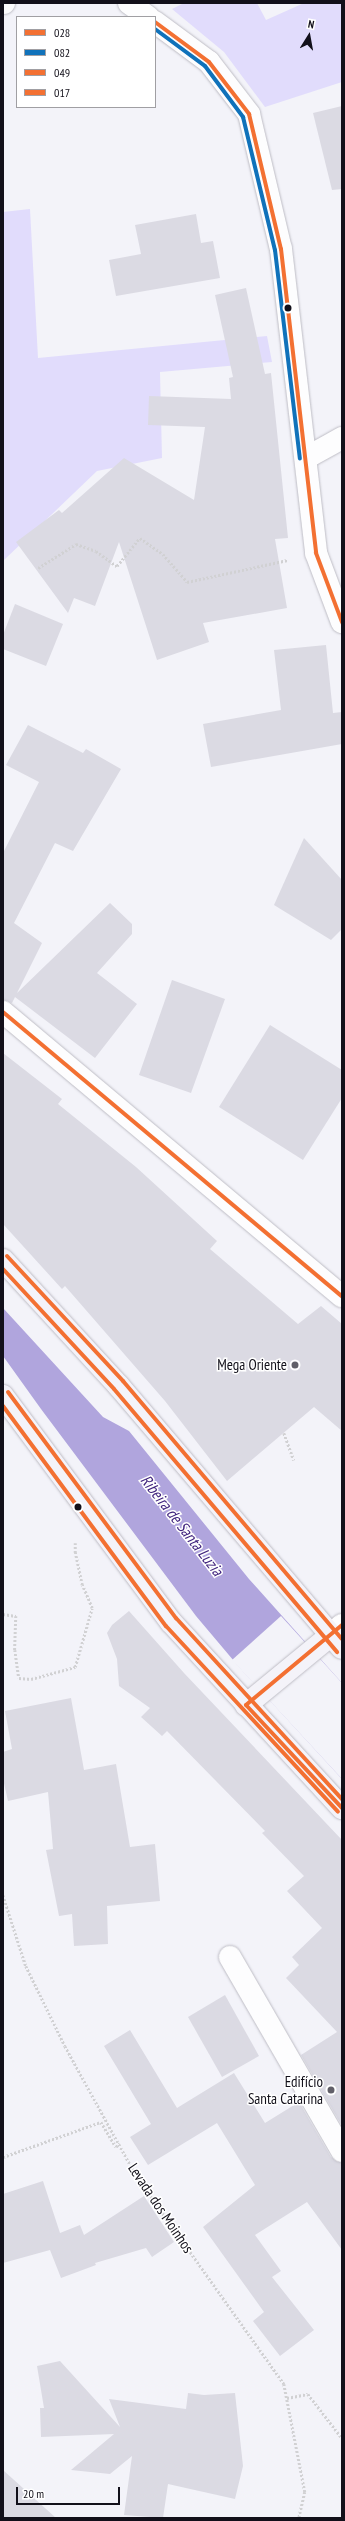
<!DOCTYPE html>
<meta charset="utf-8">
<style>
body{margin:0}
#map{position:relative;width:345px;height:2521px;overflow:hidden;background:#f3f3f9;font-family:"PT Sans Narrow",sans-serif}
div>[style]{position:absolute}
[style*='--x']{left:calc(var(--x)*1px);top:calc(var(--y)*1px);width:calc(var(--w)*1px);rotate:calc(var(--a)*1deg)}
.green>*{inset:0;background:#e1dcfc}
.water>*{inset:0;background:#b0a5dd}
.pier>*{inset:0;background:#f3f3f9}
.building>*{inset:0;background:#dbdae3}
.path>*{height:2.5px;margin-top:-1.25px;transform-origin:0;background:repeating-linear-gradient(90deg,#d1d1d3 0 2px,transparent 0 4px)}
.roads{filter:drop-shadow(0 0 1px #bebdc5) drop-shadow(0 0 1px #bebdc5)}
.minor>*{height:22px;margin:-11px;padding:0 11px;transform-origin:11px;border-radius:11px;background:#fdfdfe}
.major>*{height:22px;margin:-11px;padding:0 11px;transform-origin:11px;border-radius:11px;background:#f4f3f9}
.bus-1>*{height:4px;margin:-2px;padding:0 2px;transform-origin:2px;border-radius:2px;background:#f37032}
.bus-2>*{height:4px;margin:-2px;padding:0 2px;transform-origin:2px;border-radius:2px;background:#1072ba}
.bus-3>*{height:4px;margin:-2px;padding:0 2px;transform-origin:2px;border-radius:2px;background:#f37032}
.bus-4>*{height:4px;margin:-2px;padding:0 2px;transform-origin:2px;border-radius:2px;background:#f37032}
.dots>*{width:11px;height:11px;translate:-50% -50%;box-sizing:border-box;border:2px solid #fff;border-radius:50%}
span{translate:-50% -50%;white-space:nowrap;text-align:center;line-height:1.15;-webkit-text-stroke:3px #fff;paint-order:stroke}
.poi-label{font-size:15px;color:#12101a}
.right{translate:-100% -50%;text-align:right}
.street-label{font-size:15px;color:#12101a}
.water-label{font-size:16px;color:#41247e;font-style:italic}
.frame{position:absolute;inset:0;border:4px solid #12101a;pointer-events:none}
.legend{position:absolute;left:16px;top:16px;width:140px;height:92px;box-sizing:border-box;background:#fff;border:1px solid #a09fa3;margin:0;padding:5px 7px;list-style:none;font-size:12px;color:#12101a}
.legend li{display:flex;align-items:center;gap:8px;height:20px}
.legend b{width:20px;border:1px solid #a09fa3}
.north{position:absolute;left:289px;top:16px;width:40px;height:40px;-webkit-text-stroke:3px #fff;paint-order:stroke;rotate:11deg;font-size:11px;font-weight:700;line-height:16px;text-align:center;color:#12101a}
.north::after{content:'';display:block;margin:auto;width:14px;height:18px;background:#12101a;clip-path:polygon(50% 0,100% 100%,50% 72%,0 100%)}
.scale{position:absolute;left:16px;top:2487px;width:104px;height:18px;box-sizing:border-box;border:2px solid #12101a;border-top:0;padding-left:5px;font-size:12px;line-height:14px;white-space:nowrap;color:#12101a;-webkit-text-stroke:3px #fff;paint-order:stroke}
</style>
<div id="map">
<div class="green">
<i style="clip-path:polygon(184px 3px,257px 3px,266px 20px,304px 3px,342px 3px,342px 82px,265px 107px,224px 52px,172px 9px)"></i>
<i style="clip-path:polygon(30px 209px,38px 358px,267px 336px,272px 362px,160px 372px,162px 458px,97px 471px,3px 561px,3px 212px)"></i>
</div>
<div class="water">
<i style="clip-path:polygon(3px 1308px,103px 1417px,129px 1431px,249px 1579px,342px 1683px,342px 1779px,239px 1667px,196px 1616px,41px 1409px,3px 1356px)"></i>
</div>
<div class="pier">
<i style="clip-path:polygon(281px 1616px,342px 1683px,342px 1779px,232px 1660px)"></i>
</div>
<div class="building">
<i style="clip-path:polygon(342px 106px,342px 189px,332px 190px,313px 113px)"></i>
<i style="clip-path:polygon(196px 214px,201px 243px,213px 241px,220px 278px,116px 296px,109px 260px,141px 254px,135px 225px)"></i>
<i style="clip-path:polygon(246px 288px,265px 374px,271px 373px,288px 538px,275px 539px,287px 608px,203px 623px,209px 642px,157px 660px,119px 542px,95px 606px,74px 598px,68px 613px,16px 542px,59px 510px,62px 513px,124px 458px,194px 500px,205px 427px,148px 425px,149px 396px,231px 399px,229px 378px,233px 377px,215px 295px)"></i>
<i style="clip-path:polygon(15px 604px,63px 624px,46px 666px,3px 649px,3px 635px)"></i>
<i style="clip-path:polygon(326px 645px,333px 713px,342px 712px,342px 744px,211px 767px,203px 724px,281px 710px,274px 650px)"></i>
<i style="clip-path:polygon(28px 725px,83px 753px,86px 749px,121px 769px,73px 851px,55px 843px,14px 923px,42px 943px,17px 993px,110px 903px,132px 924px,132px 934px,97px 973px,137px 1004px,95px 1058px,15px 997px,12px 1003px,3px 1000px,3px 853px,39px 782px,6px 765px)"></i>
<i style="clip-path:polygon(304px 838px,342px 880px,342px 929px,331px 940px,274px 905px)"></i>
<i style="clip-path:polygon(172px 980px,225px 999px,191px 1093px,139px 1075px)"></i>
<i style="clip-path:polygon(270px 1025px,342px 1070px,342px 1098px,303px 1160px,219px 1107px)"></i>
<i style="clip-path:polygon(3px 1053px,62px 1099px,58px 1104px,136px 1167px,217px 1241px,210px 1249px,298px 1324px,321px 1306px,342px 1324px,342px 1431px,314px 1407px,227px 1481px,165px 1401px,65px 1286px,62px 1289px,3px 1224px)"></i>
<i style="clip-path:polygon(129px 1611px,184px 1673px,342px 1840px,342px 2126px,301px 2055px,337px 2032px,286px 1978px,299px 1965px,292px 1957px,322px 1928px,287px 1891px,304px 1876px,262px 1833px,265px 1831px,167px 1731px,162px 1736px,141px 1717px,150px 1708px,119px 1686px,117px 1659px,107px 1633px,112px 1625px)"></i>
<i style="clip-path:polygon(71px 1698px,84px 1770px,116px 1764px,130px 1847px,155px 1844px,160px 1901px,107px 1906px,108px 1944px,74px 1946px,72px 1914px,59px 1916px,46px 1850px,53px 1849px,48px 1792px,8px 1801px,3px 1779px,3px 1752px,12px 1749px,5px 1711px)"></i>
<i style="clip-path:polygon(225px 1995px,259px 2056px,222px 2077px,188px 2017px)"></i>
<i style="clip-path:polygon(130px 2030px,177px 2108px,234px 2073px,265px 2123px,299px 2102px,331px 2157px,342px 2163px,342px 2250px,307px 2202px,255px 2235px,281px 2271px,272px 2277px,314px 2330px,280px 2356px,253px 2321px,264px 2312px,203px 2227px,255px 2185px,217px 2123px,148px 2165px,130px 2137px,151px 2124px,104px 2046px)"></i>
<i style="clip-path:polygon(43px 2181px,60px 2233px,80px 2225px,84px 2235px,144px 2196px,174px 2242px,152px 2257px,146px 2248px,95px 2263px,96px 2265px,61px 2278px,50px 2250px,3px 2263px,3px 2194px)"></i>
<i style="clip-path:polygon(60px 2361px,120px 2427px,109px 2399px,186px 2409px,188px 2393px,204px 2395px,235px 2393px,243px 2466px,235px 2499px,168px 2484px,163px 2518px,124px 2515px,132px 2456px,110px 2474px,71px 2470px,114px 2434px,41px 2437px,40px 2408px,44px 2408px,37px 2366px)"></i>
<i style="clip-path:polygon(3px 2470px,56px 2518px,3px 2518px)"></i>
</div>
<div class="path">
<i style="--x:38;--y:568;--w:45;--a:-32.3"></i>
<i style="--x:76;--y:544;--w:21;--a:19"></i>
<i style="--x:96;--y:551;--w:26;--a:36"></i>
<i style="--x:117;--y:566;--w:36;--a:-51"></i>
<i style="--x:140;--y:538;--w:28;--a:35"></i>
<i style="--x:163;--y:554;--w:37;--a:49"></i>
<i style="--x:187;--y:582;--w:103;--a:-12.3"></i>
<i style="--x:284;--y:1433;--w:29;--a:70"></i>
<i style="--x:3;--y:1614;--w:13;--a:9"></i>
<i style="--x:16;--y:1616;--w:34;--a:92"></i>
<i style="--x:15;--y:1650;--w:28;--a:82"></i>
<i style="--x:19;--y:1678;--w:12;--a:5"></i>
<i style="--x:31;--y:1679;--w:46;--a:-15.3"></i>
<i style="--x:75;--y:1667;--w:61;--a:-73.9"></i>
<i style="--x:92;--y:1608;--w:25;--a:-113"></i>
<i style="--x:82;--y:1585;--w:33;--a:-102"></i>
<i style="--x:75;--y:1553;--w:10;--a:-90"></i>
<i style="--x:3;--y:1895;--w:75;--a:72.1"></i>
<i style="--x:26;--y:1966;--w:89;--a:64"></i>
<i style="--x:65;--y:2046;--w:149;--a:61.2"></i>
<i style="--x:137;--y:2177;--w:254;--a:54.6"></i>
<i style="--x:284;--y:2384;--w:110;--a:79"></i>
<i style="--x:305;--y:2492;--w:27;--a:103"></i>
<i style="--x:3;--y:2157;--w:104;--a:-19.7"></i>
<i style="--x:101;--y:2122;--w:29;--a:59"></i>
<i style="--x:116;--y:2147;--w:5;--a:-53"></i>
<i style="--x:287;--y:2398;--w:21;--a:-11"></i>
<i style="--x:308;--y:2394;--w:56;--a:52.3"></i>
</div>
<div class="roads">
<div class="minor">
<i style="--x:3;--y:3;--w:1;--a:0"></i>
<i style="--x:129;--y:3;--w:24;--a:36"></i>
<i style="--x:155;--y:22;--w:67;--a:36.5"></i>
<i style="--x:209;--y:62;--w:66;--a:52.4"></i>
<i style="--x:249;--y:114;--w:139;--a:76.7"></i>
<i style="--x:281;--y:249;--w:306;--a:83.4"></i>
<i style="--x:316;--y:553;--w:74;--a:69.4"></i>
<i style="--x:306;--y:458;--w:41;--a:-29.1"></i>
<i style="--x:3;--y:1012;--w:442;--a:40"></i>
<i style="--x:330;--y:1636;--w:16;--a:-43"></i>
<i style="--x:230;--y:1957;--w:224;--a:60"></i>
</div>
<div class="major">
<i style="--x:3;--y:1260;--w:170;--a:47.4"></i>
<i style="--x:118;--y:1385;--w:345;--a:49.6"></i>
<i style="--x:3;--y:1396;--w:282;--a:53.4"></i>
<i style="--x:171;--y:1622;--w:253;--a:47.4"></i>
<i style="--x:246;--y:1705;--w:109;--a:-39.4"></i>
</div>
</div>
<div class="bus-1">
<i style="--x:155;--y:22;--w:67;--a:36.5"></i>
<i style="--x:209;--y:62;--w:66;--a:52.4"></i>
<i style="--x:249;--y:114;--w:139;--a:76.7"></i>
<i style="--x:281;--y:249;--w:306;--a:83.4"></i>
<i style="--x:316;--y:553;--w:74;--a:69.4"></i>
<i style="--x:3;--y:1012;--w:442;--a:40"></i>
<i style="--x:342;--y:1625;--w:125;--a:140.2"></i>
<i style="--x:246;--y:1705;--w:141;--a:47"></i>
</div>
<div class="bus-2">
<i style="--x:155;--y:29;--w:62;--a:36.5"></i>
<i style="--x:205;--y:66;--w:64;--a:53.3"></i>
<i style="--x:243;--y:117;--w:137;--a:76.5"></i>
<i style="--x:275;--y:250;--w:210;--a:83.2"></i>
</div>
<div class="bus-3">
<i style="--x:3;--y:1269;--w:163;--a:47.2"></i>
<i style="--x:114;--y:1389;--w:345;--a:49.7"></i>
<i style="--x:3;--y:1406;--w:274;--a:53.5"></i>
<i style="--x:166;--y:1626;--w:253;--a:47.2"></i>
</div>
<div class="bus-4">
<i style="--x:7;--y:1256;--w:171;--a:47.1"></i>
<i style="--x:123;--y:1381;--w:338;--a:49.7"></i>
<i style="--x:8;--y:1392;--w:282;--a:53.4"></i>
<i style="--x:176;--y:1618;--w:246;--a:47.5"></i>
</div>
<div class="dots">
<i style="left:288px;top:308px;background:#12101a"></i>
<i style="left:295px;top:1365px;background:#615f68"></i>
<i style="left:78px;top:1507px;background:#12101a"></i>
<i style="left:331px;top:2090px;background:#615f68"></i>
</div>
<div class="poi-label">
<span class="right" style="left:287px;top:1365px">Mega Oriente</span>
<span class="right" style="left:323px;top:2090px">Edifício<br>Santa Catarina</span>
</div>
<div class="street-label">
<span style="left:161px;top:2208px;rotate:56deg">Levada dos Moinhos</span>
</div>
<div class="water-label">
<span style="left:182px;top:1525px;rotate:52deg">Ribeira de Santa Luzia</span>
</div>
<div class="frame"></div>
<ul class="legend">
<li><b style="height:5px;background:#f37032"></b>028</li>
<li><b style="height:5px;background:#1072ba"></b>082</li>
<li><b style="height:5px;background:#f37032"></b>049</li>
<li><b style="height:5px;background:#f37032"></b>017</li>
</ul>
<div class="north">N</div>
<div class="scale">20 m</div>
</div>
